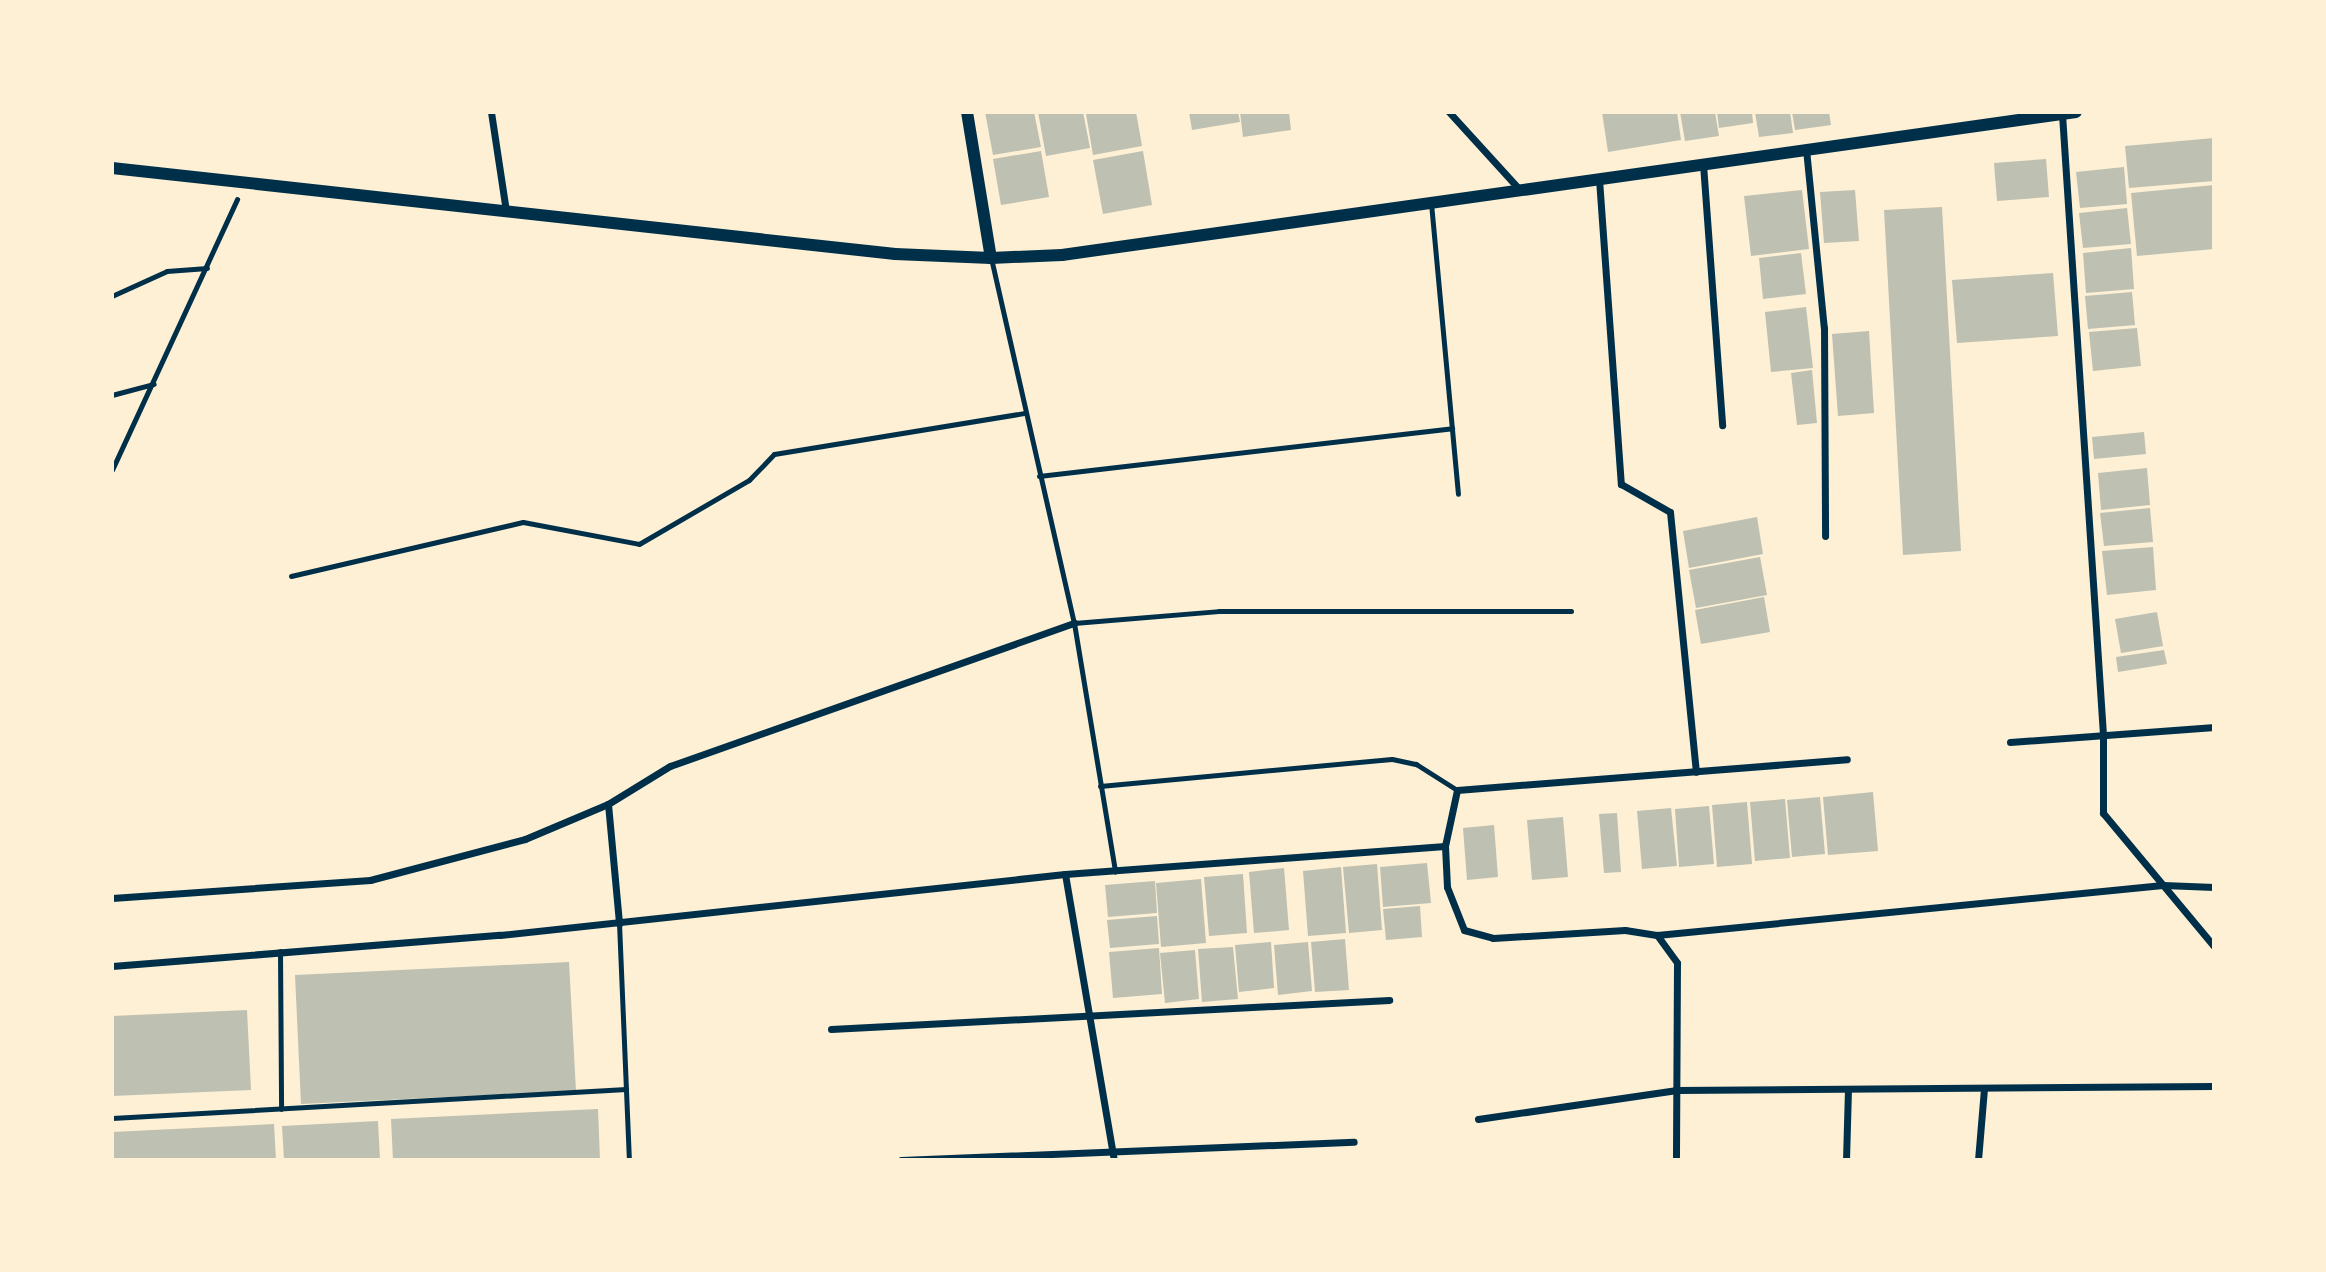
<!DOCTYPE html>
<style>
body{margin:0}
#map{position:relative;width:2326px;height:1272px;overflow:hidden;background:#fdf0d5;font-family:"IBM Plex Sans",sans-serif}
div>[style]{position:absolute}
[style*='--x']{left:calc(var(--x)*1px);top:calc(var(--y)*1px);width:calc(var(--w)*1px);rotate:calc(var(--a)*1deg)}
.building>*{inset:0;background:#bec0b2}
.path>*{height:4.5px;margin:-2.25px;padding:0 2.25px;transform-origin:2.25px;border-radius:2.25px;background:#003049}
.service>*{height:5px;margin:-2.5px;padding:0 2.5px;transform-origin:2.5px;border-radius:2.5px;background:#003049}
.minor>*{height:7px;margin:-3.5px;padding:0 3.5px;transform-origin:3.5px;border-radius:3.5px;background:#003049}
.tertiary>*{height:12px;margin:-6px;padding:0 6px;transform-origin:6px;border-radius:6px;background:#003049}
span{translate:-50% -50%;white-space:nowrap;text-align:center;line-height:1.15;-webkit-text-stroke:5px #fdf0d5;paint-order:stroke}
.frame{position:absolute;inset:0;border:114px solid #fdf0d5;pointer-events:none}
</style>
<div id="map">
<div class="building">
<i style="clip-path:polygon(985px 112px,1034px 112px,1041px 147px,993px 155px)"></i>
<i style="clip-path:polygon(1038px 112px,1083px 112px,1090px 148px,1046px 156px)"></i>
<i style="clip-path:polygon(1136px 112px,1142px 146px,1093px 155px,1086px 114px)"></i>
<i style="clip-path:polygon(1189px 112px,1238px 112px,1240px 122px,1192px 130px)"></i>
<i style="clip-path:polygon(1240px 112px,1289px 112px,1291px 130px,1243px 137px)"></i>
<i style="clip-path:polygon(1602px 112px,1677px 112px,1681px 140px,1608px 152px)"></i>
<i style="clip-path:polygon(1680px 112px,1715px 112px,1719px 136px,1685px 141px)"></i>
<i style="clip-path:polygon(1717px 112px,1752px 112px,1753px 123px,1719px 128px)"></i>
<i style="clip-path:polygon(1755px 112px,1790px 112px,1793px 133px,1759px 137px)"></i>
<i style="clip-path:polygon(1792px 112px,1829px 112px,1831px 125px,1795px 130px)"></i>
<i style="clip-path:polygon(2214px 138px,2214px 181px,2129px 188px,2125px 146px)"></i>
<i style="clip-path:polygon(1041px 151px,1049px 197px,1001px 205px,993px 159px)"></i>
<i style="clip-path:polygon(1143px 151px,1152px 205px,1103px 214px,1093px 160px)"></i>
<i style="clip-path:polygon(2046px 159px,2049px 197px,1997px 201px,1994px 163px)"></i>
<i style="clip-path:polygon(2124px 167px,2127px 204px,2080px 208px,2076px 172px)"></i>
<i style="clip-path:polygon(2214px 185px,2214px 249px,2137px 256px,2131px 193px)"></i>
<i style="clip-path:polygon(1802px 190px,1809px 249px,1751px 256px,1744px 196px)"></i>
<i style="clip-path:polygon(1855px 190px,1859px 241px,1824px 243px,1820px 192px)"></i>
<i style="clip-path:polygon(1942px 207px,1961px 551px,1903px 555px,1884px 210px)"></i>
<i style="clip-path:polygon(2127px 208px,2131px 244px,2083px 248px,2079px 213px)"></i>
<i style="clip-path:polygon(2131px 248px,2134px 289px,2086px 293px,2083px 253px)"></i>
<i style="clip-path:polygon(1801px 253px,1806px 294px,1763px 299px,1759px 258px)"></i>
<i style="clip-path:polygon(2053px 273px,2058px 336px,1957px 343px,1952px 280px)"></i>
<i style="clip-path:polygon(2132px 292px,2135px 325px,2088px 329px,2085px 296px)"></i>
<i style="clip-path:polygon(1806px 307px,1813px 368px,1771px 372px,1765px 312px)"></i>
<i style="clip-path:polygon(2137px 328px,2141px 366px,2093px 371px,2089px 332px)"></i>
<i style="clip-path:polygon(1869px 331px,1874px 413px,1838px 416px,1832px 334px)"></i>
<i style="clip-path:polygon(1812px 370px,1817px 423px,1797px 425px,1791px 373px)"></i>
<i style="clip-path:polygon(2144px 432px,2146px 454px,2094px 459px,2092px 437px)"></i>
<i style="clip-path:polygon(2147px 468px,2150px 505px,2101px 510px,2098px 473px)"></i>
<i style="clip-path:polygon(2150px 508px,2153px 542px,2104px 546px,2100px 513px)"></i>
<i style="clip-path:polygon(1757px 517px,1763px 554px,1689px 568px,1683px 531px)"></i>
<i style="clip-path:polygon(2153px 547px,2156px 590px,2107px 595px,2102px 551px)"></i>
<i style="clip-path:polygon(1760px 557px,1767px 595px,1696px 608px,1689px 570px)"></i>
<i style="clip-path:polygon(1764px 597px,1770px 632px,1701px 644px,1695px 610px)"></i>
<i style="clip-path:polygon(2157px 612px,2163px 646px,2121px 653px,2115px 619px)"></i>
<i style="clip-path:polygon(2164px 650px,2167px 664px,2118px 672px,2116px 657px)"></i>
<i style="clip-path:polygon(1873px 792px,1878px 851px,1828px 855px,1823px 797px)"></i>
<i style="clip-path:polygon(1820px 797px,1825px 854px,1792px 857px,1787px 800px)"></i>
<i style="clip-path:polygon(1785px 799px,1790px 858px,1755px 861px,1750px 802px)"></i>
<i style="clip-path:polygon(1747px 802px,1752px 864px,1717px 867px,1712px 805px)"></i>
<i style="clip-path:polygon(1709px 806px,1714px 864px,1679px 867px,1675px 809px)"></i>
<i style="clip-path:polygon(1671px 808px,1677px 866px,1642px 869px,1637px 811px)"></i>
<i style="clip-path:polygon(1617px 813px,1621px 872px,1604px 873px,1599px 814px)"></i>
<i style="clip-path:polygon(1563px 817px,1568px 877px,1532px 880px,1527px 820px)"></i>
<i style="clip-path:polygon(1494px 825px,1498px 877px,1467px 880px,1463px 828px)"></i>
<i style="clip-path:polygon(1427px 863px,1431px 903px,1383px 907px,1380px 867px)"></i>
<i style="clip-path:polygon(1377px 864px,1382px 930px,1349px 933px,1343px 867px)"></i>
<i style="clip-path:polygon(1341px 867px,1346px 933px,1308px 936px,1303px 871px)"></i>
<i style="clip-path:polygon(1284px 868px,1289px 930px,1254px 933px,1249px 872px)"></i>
<i style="clip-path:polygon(1243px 874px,1247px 933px,1209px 936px,1204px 877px)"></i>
<i style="clip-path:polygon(1201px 879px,1206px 943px,1161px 947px,1156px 883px)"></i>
<i style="clip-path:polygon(1155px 881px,1157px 913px,1108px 917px,1105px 885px)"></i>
<i style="clip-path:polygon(1420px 906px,1422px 937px,1386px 940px,1383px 909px)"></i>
<i style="clip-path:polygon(1157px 916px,1159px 944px,1110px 948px,1107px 920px)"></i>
<i style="clip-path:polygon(1345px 939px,1349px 990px,1315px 992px,1311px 942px)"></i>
<i style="clip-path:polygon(1271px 942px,1274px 988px,1239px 992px,1235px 945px)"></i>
<i style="clip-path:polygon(1308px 942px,1312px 991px,1278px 995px,1274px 945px)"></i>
<i style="clip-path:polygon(1233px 947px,1238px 999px,1202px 1002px,1198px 949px)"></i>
<i style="clip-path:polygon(1159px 948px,1162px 994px,1113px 998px,1109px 952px)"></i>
<i style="clip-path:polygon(1195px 950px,1199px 999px,1165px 1003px,1160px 953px)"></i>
<i style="clip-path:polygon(569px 962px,576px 1091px,301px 1104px,295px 975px)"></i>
<i style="clip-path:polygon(247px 1010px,251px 1090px,112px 1096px,112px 1016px)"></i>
<i style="clip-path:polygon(598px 1109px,600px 1160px,393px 1160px,391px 1119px)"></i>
<i style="clip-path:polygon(378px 1121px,380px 1160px,284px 1160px,282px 1126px)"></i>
<i style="clip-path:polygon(274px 1124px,276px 1160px,112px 1160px,112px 1132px)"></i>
</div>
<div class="path">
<i style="--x:112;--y:296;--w:60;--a:-24.4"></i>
<i style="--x:167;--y:271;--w:40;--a:-4.3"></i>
<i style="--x:112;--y:395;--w:43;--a:-14.7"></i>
<i style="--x:112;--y:470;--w:298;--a:-65.2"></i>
</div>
<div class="service">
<i style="--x:1431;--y:203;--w:292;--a:84.7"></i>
<i style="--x:991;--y:258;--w:374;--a:77.2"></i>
<i style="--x:1074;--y:623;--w:252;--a:80.6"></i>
<i style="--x:1039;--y:476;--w:416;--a:-6.6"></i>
<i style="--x:291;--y:576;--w:238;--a:-13.1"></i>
<i style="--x:523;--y:522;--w:118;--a:10.7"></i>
<i style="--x:639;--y:544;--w:127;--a:-30.2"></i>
<i style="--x:749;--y:480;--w:36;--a:-46"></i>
<i style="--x:774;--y:454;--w:253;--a:-9.3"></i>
<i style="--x:1074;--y:623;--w:145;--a:-4.7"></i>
<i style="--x:1219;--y:611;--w:352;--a:0"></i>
<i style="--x:1100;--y:786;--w:293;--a:-5.3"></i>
<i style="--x:1392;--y:759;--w:25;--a:12"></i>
<i style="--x:1416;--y:764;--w:49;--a:32.4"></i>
<i style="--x:619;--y:923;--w:237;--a:87.6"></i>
<i style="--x:280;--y:951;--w:158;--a:89.6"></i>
<i style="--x:112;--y:1118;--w:515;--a:-3.23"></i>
</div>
<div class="minor">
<i style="--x:491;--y:112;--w:100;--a:81.4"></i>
<i style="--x:1449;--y:112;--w:105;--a:47.7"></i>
<i style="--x:2062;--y:114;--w:621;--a:86.22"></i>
<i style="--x:2103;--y:734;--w:79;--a:90"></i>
<i style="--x:2103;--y:813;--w:173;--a:50.2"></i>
<i style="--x:1806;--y:149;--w:180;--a:84.3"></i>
<i style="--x:1824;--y:328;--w:208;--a:89.7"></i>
<i style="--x:1703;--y:164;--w:262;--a:85.8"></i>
<i style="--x:1599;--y:179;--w:306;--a:85.9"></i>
<i style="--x:1621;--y:484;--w:56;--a:29.7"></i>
<i style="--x:1670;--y:512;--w:261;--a:84.3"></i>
<i style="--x:2010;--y:742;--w:205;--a:-4.2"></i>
<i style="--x:608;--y:804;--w:120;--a:84.7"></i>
<i style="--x:1445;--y:846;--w:57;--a:-77.9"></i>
<i style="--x:1457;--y:790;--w:391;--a:-4.5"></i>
<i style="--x:1065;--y:874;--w:290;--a:80.3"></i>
<i style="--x:112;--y:898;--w:259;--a:-4"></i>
<i style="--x:370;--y:880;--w:160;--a:-14.8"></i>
<i style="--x:525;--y:839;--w:90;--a:-22.9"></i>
<i style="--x:608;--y:804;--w:73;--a:-31.5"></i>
<i style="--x:670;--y:766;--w:429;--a:-19.5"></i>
<i style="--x:1657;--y:935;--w:508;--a:-5.64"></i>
<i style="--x:2163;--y:885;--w:51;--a:2.2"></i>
<i style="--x:112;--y:966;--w:389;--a:-4.6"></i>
<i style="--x:500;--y:935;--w:568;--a:-6.16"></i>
<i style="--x:1065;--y:874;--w:381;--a:-4.2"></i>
<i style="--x:1445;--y:846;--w:41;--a:87.2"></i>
<i style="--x:1447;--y:887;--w:46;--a:68.4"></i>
<i style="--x:1464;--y:930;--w:30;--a:15"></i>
<i style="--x:1493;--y:938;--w:132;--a:-3.5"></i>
<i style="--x:1625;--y:930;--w:32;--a:9"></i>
<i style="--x:1657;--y:935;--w:34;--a:54"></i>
<i style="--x:1677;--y:963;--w:197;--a:90.3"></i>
<i style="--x:831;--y:1029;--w:559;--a:-2.98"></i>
<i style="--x:1478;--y:1119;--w:201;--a:-8.3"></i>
<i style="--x:1677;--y:1090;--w:537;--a:-0.43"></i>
<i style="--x:901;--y:1160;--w:453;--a:-2.3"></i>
<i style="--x:1846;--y:1160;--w:71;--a:-88.4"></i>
<i style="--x:1978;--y:1160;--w:72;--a:-85.2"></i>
</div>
<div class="tertiary">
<i style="--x:967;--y:112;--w:148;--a:80.7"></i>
<i style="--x:112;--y:168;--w:788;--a:6.27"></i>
<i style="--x:895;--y:254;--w:96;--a:2.4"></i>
<i style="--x:991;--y:258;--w:71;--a:-2.4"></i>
<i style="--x:1062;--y:255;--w:1024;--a:-8.03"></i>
</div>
<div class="frame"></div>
</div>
